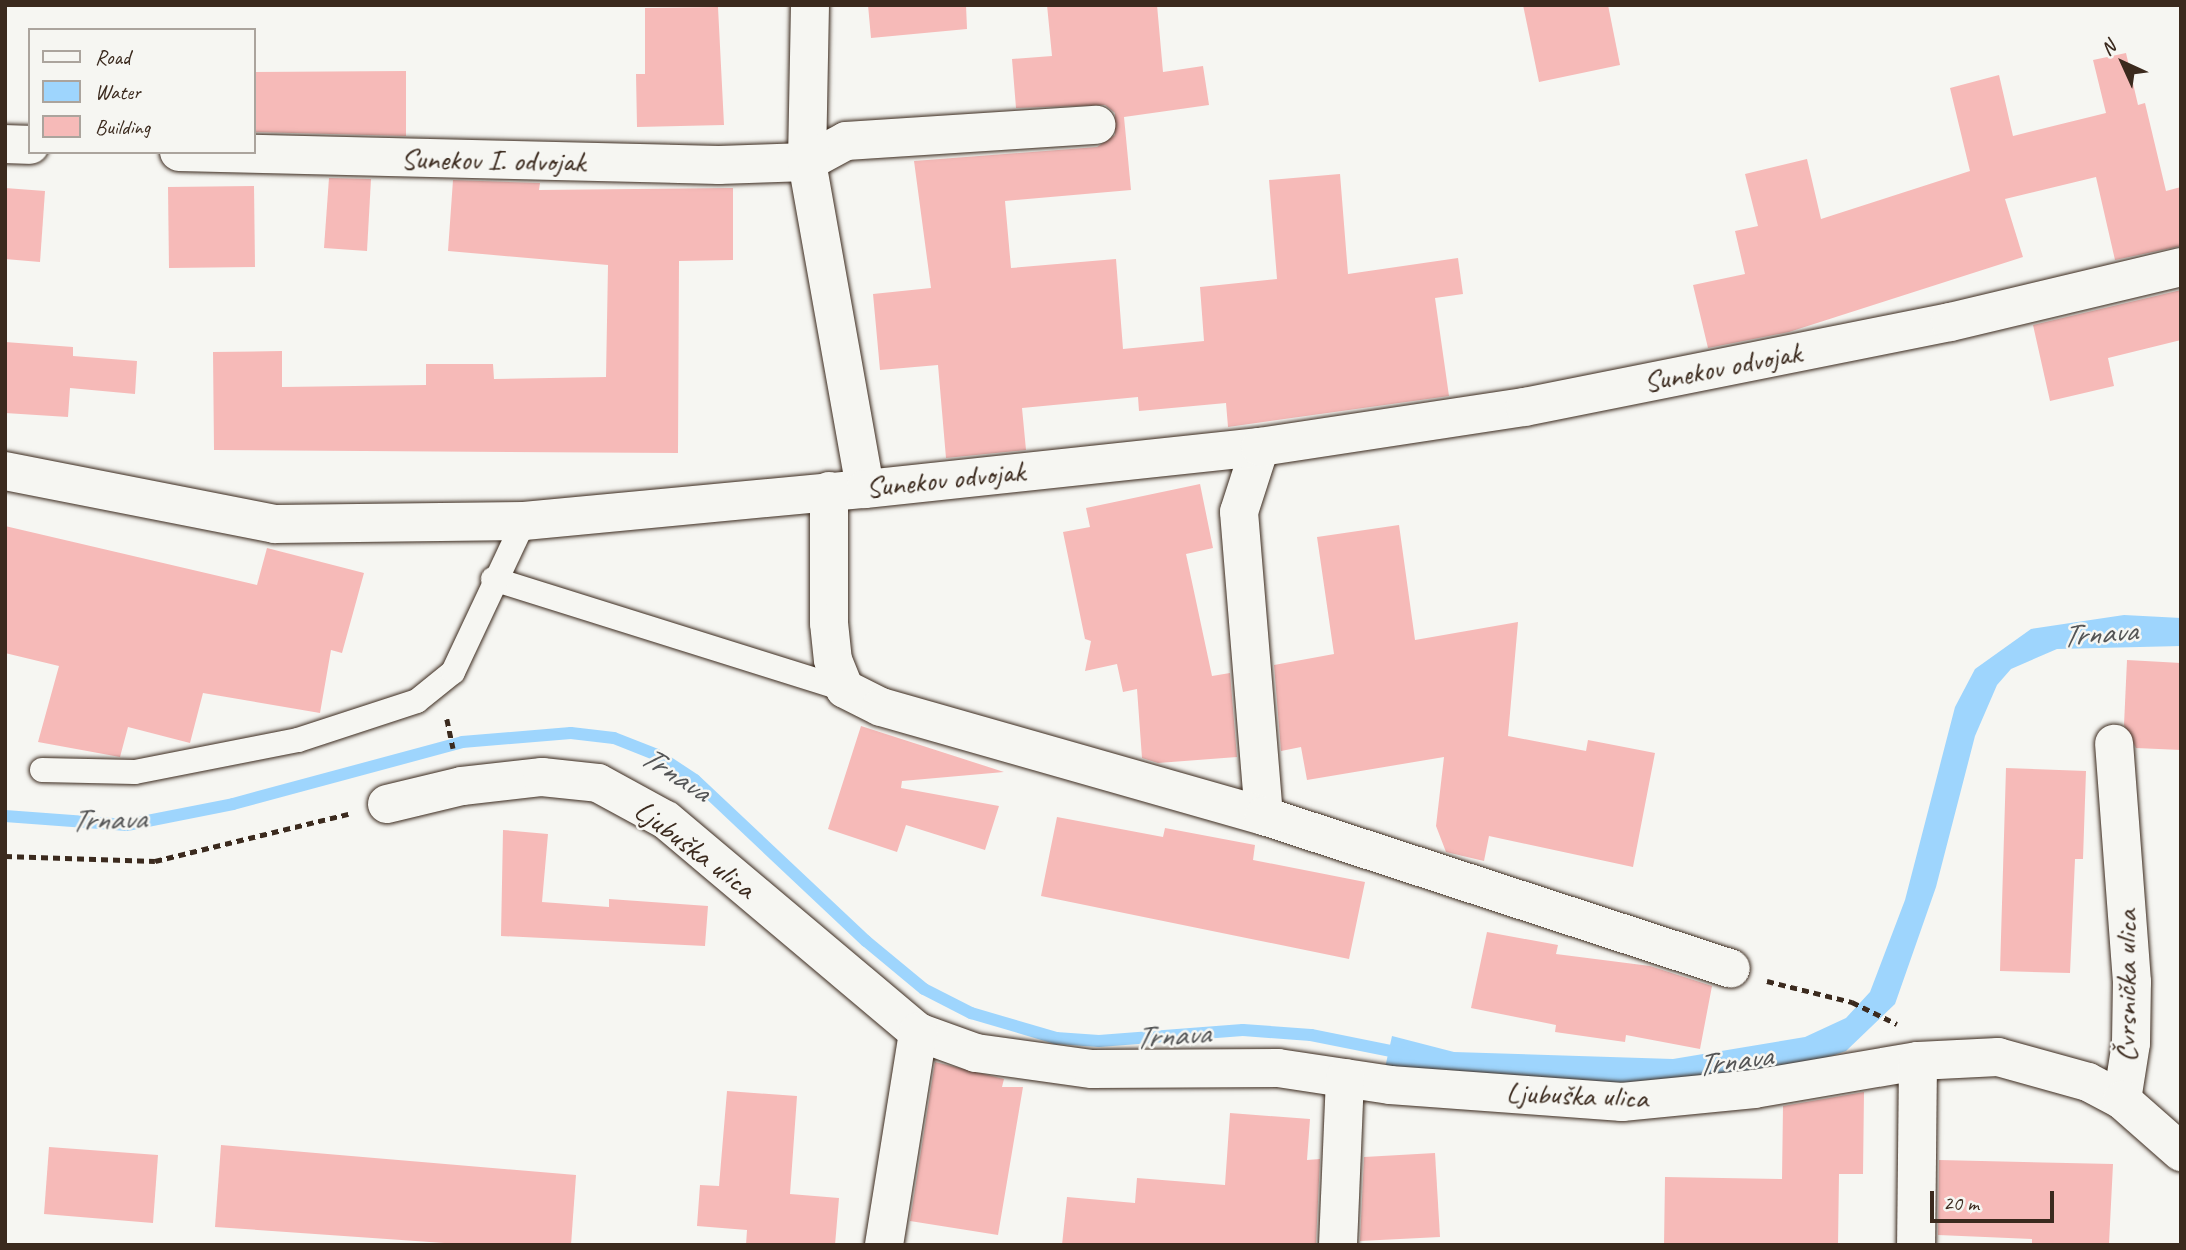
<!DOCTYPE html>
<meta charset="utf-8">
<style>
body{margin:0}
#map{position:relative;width:2186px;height:1250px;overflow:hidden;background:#f6f6f2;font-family:Caveat,sans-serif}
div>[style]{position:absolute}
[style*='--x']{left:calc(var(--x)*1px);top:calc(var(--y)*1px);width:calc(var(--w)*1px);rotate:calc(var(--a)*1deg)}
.water>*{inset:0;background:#9ed5fd}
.stream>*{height:12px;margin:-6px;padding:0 6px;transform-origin:6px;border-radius:6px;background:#9ed5fd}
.building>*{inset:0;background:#f6bab8}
.path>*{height:4.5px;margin-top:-2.25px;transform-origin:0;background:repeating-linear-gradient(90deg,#3b2a1e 0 7px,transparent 0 12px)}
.roads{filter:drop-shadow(0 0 2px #3b2a1e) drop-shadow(0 0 2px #3b2a1e)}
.lane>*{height:24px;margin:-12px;padding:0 12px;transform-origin:12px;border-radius:12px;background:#f6f6f2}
.street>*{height:38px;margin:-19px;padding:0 19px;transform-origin:19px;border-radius:19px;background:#f6f6f2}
span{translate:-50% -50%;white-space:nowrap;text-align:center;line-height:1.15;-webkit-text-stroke:5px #f6f6f2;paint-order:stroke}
.street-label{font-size:30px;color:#3b2a1e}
.water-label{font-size:32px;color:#545556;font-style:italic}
.frame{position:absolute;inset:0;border:7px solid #3b2a1e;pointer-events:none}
.legend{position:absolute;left:28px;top:28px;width:228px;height:126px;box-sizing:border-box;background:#f6f6f2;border:2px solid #aba49d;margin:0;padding:9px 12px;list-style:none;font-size:21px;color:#3b2a1e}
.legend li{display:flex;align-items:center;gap:14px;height:35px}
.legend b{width:35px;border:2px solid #aba49d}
.north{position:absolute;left:2088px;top:28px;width:70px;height:70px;-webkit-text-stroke:5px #f6f6f2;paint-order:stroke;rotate:315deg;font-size:19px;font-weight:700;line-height:28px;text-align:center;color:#3b2a1e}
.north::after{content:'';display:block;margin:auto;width:24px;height:32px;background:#3b2a1e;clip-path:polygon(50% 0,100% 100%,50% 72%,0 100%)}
.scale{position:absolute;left:1930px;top:1191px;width:124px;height:32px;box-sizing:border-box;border:4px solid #3b2a1e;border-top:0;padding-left:9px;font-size:21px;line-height:24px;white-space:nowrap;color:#3b2a1e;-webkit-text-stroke:5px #f6f6f2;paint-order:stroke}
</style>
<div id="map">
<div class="water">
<i style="clip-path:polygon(2124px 615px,2181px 618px,2181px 646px,2057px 649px,2011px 669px,1997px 685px,1975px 736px,1936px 887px,1895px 1004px,1846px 1051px,1816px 1061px,1657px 1086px,1385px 1068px,1392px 1036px,1454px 1052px,1673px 1059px,1805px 1037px,1846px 1018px,1870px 992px,1905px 900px,1955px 707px,1975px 669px,2031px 629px)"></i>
</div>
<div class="stream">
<i style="--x:5;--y:816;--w:122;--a:4.2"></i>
<i style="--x:127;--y:825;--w:108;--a:-11.2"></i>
<i style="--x:233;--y:804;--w:237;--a:-15.1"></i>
<i style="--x:462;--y:742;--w:109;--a:-4.7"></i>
<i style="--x:571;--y:733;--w:43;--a:6.6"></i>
<i style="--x:614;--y:738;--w:46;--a:21.6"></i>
<i style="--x:657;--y:755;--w:45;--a:33.3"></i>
<i style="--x:695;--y:780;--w:235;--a:43.3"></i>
<i style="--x:866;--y:941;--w:75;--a:39.6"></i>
<i style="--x:924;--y:989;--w:53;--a:27.1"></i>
<i style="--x:971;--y:1013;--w:89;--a:16.4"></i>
<i style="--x:1056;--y:1038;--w:43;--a:4"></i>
<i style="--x:1099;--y:1041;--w:144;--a:-4.4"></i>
<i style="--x:1243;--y:1030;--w:68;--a:4.2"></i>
<i style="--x:1311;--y:1035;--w:96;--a:11.4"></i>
</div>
<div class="building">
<i style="clip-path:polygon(868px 5px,966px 5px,967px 29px,871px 38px)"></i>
<i style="clip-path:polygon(1047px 5px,1157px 5px,1163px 72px,1203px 66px,1209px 105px,1124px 117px,1131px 190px,1005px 201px,1011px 268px,1116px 259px,1123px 349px,1204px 341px,1200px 287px,1277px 279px,1269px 180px,1340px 174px,1348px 274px,1458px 258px,1463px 294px,1435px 298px,1449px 396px,1228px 427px,1226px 403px,1139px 411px,1138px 397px,1022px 408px,1026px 450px,946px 458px,938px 365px,880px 370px,873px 294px,931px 288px,914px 161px,1097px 147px,1115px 135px,1115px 113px,1105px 105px,1016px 108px,1012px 59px,1052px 56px)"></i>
<i style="clip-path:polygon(1523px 5px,1608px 5px,1620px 65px,1539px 82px)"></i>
<i style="clip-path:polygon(718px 7px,724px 125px,637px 127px,636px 74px,645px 74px,645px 8px)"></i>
<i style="clip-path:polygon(2126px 53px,2138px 105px,2145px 103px,2166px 191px,2181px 187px,2181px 246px,2115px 260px,2096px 177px,2005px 199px,2023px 257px,1789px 332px,1708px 348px,1693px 285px,1745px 274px,1735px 231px,1758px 226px,1745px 174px,1807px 159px,1821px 219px,1970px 171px,1950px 88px,1999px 75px,2013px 136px,2106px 113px,2093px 60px)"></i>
<i style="clip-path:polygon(406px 71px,406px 136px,254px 132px,254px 72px)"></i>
<i style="clip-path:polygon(329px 178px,371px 179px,367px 251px,324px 248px)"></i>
<i style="clip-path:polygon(453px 180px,540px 183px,539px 190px,733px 188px,733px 260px,679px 261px,678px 453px,214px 450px,213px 352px,282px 351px,282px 387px,426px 385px,426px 364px,493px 364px,494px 379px,606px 377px,608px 265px,448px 251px)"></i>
<i style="clip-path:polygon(254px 186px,255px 267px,169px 268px,168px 187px)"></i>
<i style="clip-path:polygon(5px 188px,45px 191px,40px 262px,5px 259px)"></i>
<i style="clip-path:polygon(2181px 290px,2181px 340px,2108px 358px,2114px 386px,2050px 401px,2033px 325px)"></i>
<i style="clip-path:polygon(5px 342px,73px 347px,73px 356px,137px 361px,135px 394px,70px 388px,68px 417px,5px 413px)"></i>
<i style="clip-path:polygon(1200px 484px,1213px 548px,1186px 554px,1212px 676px,1230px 673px,1237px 757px,1158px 763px,1142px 758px,1137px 689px,1123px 692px,1117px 664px,1085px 671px,1091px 641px,1085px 639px,1063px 532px,1090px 527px,1086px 508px)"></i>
<i style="clip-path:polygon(1399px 525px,1415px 640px,1518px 622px,1508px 736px,1586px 751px,1588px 740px,1655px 753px,1633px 867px,1489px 836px,1484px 861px,1446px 852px,1436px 826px,1444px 757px,1307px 780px,1301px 747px,1281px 751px,1274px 665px,1334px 654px,1317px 537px)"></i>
<i style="clip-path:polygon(5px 526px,257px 585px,267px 548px,364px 573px,342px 653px,331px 650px,320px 713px,203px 693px,190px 743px,128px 727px,120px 757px,38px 742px,59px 666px,5px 653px)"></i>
<i style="clip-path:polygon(2127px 660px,2181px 663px,2181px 750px,2136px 748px,2124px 725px)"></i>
<i style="clip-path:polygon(861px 726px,1004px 772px,902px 781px,901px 788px,999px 806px,985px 850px,906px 825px,897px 852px,828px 829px)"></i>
<i style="clip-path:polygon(2006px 768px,2086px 771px,2083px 859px,2075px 859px,2070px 973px,2000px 971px)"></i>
<i style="clip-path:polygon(1057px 817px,1163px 837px,1165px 828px,1255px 845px,1253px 860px,1365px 882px,1349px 959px,1041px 896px)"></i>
<i style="clip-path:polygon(503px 830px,548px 834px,542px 902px,609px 907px,609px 899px,708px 906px,705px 946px,501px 936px)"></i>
<i style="clip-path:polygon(1487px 932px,1558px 945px,1556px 954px,1650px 966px,1712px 986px,1700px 1049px,1626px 1035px,1625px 1042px,1555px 1032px,1556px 1025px,1471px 1008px)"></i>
<i style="clip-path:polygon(935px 1062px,1004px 1079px,1002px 1087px,1023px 1087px,998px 1235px,910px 1221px)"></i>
<i style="clip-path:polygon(727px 1091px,797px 1096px,790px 1194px,839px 1198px,835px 1245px,746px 1245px,747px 1230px,697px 1226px,700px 1185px,719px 1186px)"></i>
<i style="clip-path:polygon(1864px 1092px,1863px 1174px,1839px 1174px,1838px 1245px,1664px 1245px,1665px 1177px,1782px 1179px,1783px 1106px)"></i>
<i style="clip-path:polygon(1230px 1113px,1310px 1119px,1307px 1160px,1320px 1159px,1316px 1243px,1062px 1245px,1067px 1197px,1135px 1203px,1137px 1178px,1225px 1185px)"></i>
<i style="clip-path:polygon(221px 1145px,576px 1175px,571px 1245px,473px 1245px,215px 1227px)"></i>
<i style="clip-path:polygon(49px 1147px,158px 1155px,153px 1223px,44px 1214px)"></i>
<i style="clip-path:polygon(1435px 1153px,1440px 1237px,1360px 1241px,1364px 1157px)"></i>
<i style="clip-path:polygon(1939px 1160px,2113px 1164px,2109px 1244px,2032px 1245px,2032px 1239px,1938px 1235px)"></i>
</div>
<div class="path">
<i style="--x:447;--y:719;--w:30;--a:78"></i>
<i style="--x:5;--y:856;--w:150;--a:1.9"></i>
<i style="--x:155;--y:861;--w:199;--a:-13.7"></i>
<i style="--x:1767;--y:981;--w:88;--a:13.9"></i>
<i style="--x:1852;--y:1002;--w:50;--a:26.1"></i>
</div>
<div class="roads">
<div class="lane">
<i style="--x:493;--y:579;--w:369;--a:17.4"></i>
<i style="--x:42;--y:770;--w:93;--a:1.2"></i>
<i style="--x:135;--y:772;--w:166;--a:-11.1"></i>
<i style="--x:298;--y:740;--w:125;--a:-18.1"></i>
<i style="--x:417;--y:701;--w:46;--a:-38.9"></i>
<i style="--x:453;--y:672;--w:167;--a:-64.8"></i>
</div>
<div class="street">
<i style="--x:810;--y:5;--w:157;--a:91.1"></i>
<i style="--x:807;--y:162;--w:332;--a:79.9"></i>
<i style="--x:5;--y:144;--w:25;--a:2"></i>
<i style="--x:179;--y:152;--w:540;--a:1.38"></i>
<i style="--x:719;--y:165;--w:88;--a:-2"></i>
<i style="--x:807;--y:162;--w:44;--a:-28.3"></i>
<i style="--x:846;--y:141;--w:251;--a:-3.7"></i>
<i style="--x:1260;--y:447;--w:68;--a:107.9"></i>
<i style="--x:1239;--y:512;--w:305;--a:85.3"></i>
<i style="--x:5;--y:471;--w:275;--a:11.1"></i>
<i style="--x:275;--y:524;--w:249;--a:-0.7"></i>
<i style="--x:524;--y:521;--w:342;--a:-5.4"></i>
<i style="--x:865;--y:489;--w:397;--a:-6.1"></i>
<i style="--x:1260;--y:447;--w:268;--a:-8.6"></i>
<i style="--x:1525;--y:407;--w:433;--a:-11.3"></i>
<i style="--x:1950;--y:322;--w:237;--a:-13.4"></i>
<i style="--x:829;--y:491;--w:132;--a:90"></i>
<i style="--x:829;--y:623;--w:37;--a:84"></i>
<i style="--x:833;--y:660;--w:31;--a:68"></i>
<i style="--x:845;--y:689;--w:40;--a:26.6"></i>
<i style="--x:881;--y:707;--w:398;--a:15.9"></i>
<i style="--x:1264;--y:816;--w:491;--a:18.1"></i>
<i style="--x:387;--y:804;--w:77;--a:-13.5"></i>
<i style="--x:462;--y:786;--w:81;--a:-6.4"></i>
<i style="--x:542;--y:777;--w:56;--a:6.1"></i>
<i style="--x:598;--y:783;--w:77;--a:28.6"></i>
<i style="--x:666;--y:820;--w:329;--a:40.1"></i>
<i style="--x:918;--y:1032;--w:62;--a:19.9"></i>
<i style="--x:976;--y:1053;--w:117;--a:7.9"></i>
<i style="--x:1092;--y:1069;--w:186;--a:-0.3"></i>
<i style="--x:1278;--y:1068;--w:113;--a:8.6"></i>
<i style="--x:1390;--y:1085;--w:233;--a:4.2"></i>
<i style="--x:1622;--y:1102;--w:133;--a:-5.6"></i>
<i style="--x:1754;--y:1089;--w:166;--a:-9.7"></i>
<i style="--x:1918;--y:1061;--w:184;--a:90.6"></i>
<i style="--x:1918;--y:1061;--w:80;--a:-2.9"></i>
<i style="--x:1998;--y:1057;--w:93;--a:15.5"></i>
<i style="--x:2088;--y:1082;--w:38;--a:28"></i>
<i style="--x:2122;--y:1100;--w:58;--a:-81"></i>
<i style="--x:2131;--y:1043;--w:61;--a:-89.1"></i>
<i style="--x:2132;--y:982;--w:239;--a:-94.3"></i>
<i style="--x:2122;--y:1100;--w:79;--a:41.4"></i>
<i style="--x:884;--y:1245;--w:216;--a:-80.9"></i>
<i style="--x:1338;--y:1245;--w:167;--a:-87.6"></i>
</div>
</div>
<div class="street-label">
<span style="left:493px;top:160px;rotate:1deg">Sunekov I. odvojak</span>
<span style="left:1722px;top:367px;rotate:-11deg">Sunekov odvojak</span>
<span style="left:945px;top:479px;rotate:-6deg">Sunekov odvojak</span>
<span style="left:695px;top:849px;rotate:37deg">Ljubuška ulica</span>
<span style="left:2126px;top:986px;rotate:-90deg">Čvrsnička ulica</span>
<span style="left:1577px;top:1095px;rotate:2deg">Ljubuška ulica</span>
</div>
<div class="water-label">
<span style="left:2099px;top:634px;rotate:-5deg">Trnava</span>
<span style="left:675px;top:774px;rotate:33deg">Trnava</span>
<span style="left:108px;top:820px;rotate:-2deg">Trnava</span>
<span style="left:1172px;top:1036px;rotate:-4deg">Trnava</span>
<span style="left:1734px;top:1061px;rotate:-8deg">Trnava</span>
</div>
<div class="frame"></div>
<ul class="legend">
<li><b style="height:9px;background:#f6f6f2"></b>Road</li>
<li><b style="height:19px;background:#9ed5fd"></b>Water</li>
<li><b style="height:19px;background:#f6bab8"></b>Building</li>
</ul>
<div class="north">N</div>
<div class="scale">20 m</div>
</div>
